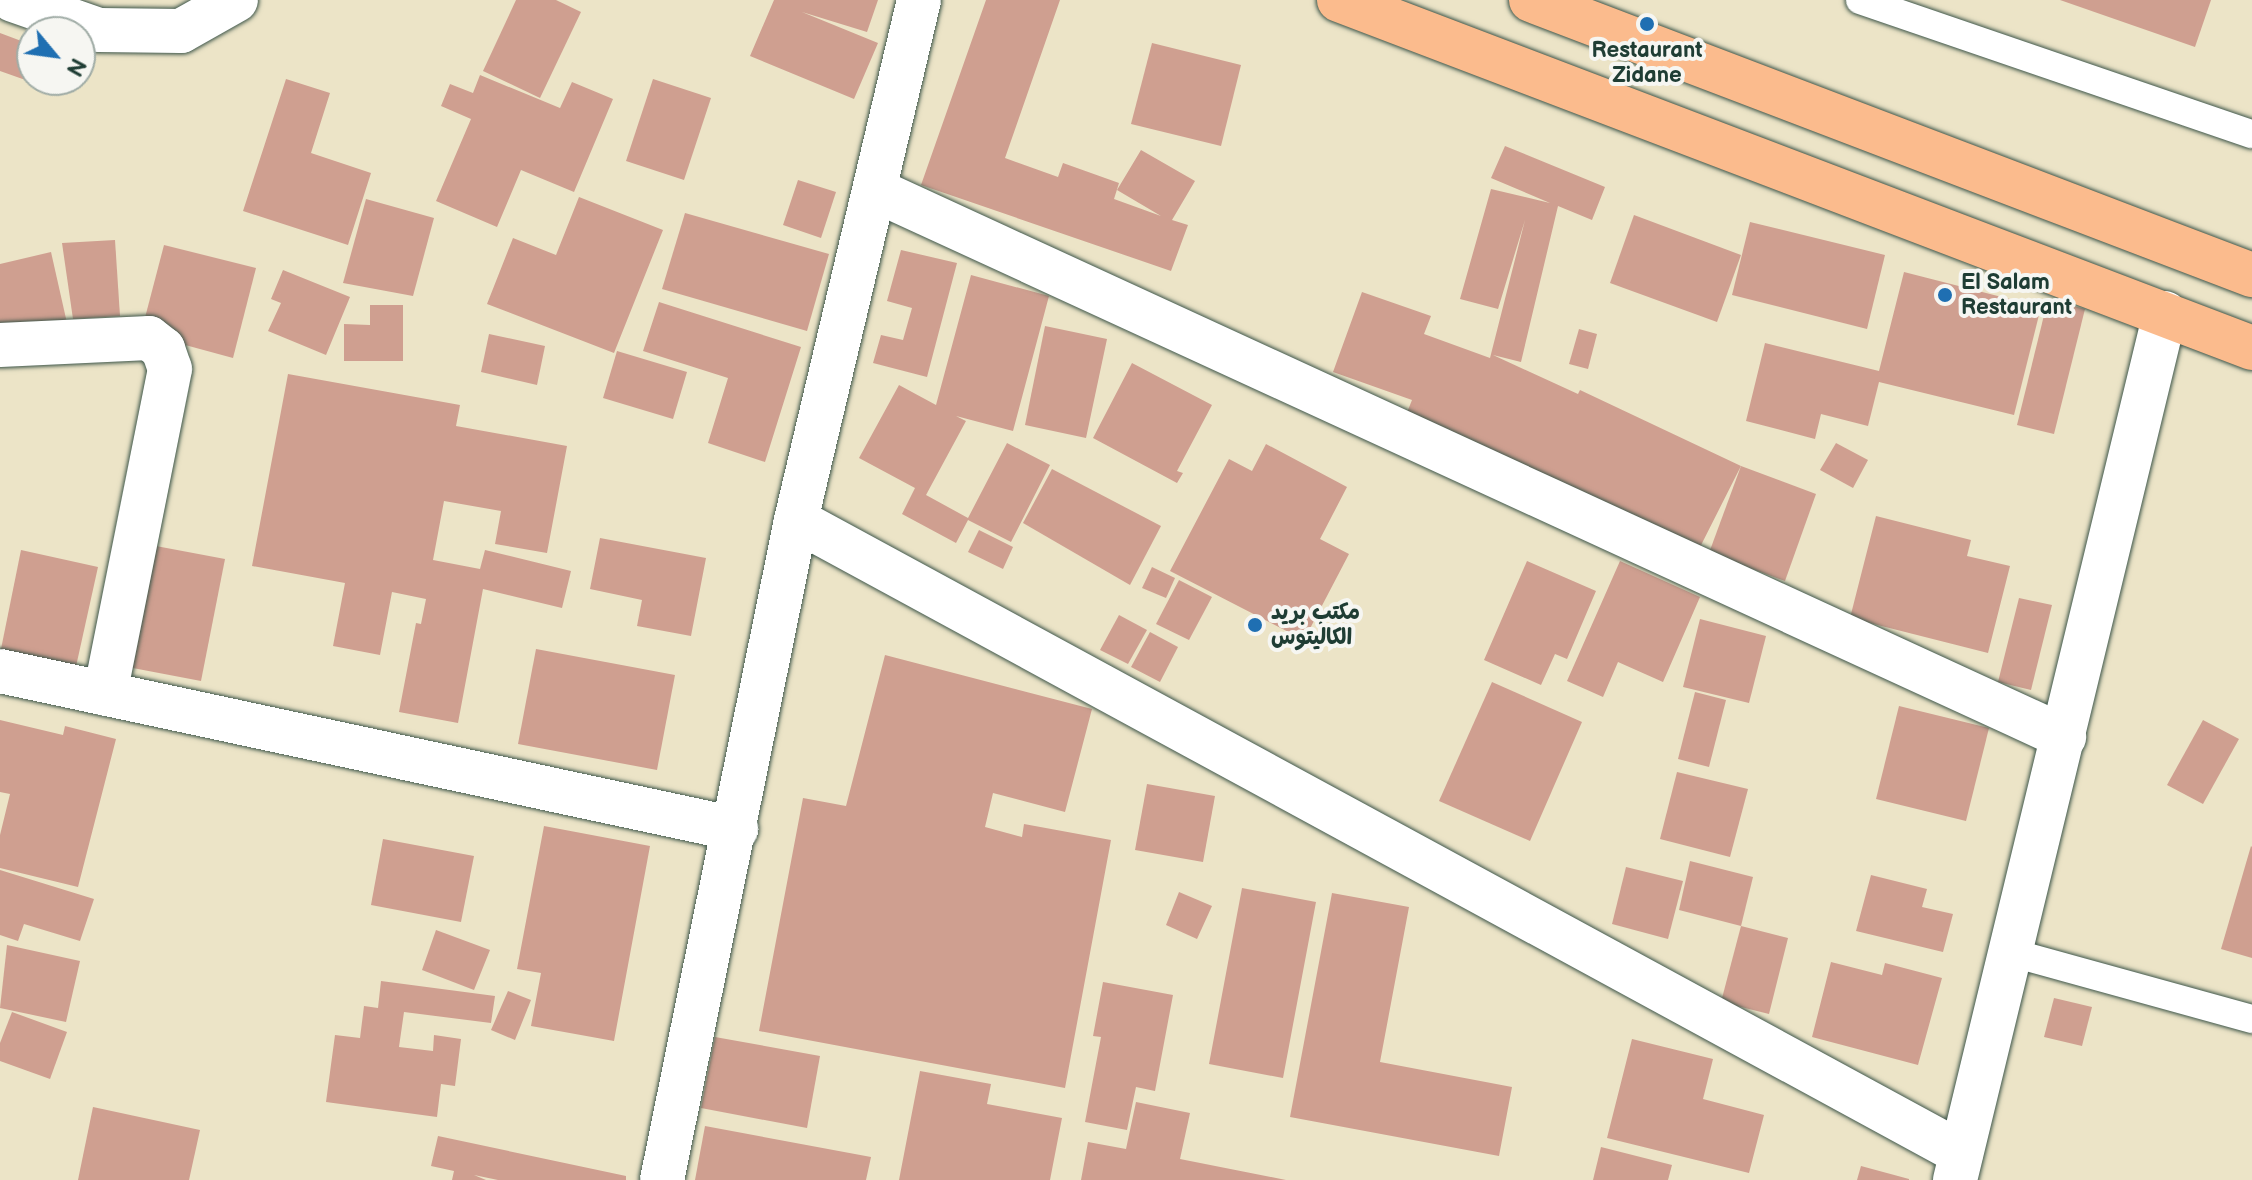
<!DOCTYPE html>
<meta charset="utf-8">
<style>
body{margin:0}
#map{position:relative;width:2252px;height:1180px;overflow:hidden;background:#ece4c7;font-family:"Balsamiq Sans","Playpen Sans Arabic",sans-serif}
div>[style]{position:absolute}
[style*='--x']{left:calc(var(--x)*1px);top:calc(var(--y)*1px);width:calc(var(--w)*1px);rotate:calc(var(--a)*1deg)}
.building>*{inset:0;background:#cf9f90}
.roads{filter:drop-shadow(0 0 2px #3e564a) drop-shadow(0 0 2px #3e564a)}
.service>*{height:28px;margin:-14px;padding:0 14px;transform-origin:14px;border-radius:14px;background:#fff}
.minor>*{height:44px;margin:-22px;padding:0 22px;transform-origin:22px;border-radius:22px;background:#fff}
.primary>*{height:44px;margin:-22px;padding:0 22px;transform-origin:22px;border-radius:22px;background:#fbbb8d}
.dots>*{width:22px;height:22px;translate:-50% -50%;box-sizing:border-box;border:4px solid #f6f6f2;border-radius:50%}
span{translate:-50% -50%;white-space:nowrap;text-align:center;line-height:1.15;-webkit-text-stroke:8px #f6f6f2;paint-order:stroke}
.poi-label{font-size:22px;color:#1f3d34;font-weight:700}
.left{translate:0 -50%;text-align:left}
.north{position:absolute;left:16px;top:16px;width:80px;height:80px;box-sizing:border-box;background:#f6f6f2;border:2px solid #a0aca6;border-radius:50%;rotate:119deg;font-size:22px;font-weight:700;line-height:32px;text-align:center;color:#1f3d34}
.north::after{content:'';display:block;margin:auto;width:28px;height:36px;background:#1f6fb2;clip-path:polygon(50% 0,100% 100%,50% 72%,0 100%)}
</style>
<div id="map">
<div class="building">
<i style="clip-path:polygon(516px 0,556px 0,581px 12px,540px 98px,483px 71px)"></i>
<i style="clip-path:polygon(774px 0,878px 0,867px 32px,802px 12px,878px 43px,854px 99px,750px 56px)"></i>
<i style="clip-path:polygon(986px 0,1060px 0,1005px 158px,1058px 177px,1063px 163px,1119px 183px,1114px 199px,1161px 216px,1117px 190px,1141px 150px,1195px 181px,1172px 220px,1188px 225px,1171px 271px,921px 185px)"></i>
<i style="clip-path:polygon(2060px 0,2211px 0,2195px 47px)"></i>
<i style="clip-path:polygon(0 33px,32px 45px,32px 80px,70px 80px,65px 94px,0 71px)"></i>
<i style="clip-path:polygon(1152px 43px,1241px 65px,1221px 146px,1131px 124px)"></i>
<i style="clip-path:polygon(480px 75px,560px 108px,572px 82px,613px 99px,574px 192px,521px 170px,497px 227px,436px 201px,471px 119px,441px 106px,450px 84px,473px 93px)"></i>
<i style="clip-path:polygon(286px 79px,330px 93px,311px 153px,371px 173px,348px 245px,243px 211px)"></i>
<i style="clip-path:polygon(653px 79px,711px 98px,684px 180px,626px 161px)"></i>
<i style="clip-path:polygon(1505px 146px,1605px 187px,1592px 220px,1558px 206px,1521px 362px,1493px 355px,1578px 394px,1580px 390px,1741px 466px,1692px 563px,1402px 425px,1412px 400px,1333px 372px,1362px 292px,1431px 316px,1424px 334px,1490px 358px,1525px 220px,1498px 309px,1460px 299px,1491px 189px,1550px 203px,1491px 178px)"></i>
<i style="clip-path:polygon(798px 180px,836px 192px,821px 238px,783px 225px)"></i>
<i style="clip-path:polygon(579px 197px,663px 230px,614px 353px,487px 304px,513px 238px,556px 255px)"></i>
<i style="clip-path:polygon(366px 199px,434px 218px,413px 296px,343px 283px)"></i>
<i style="clip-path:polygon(685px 213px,829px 254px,807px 331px,662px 289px)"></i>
<i style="clip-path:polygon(1634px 215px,1741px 255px,1717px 322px,1610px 283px)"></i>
<i style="clip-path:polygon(1750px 222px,1885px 255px,1867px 329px,1732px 295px)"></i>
<i style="clip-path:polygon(115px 240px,120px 316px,73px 319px,62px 243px)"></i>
<i style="clip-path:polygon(164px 245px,256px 268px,233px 358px,141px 333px)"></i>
<i style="clip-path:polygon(901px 250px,957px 263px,927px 377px,873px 363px,881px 335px,903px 340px,912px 308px,887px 301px)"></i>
<i style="clip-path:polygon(51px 252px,67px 323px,0 338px,0 264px)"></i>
<i style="clip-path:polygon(283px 270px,350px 297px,326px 355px,268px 331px,281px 303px,271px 299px)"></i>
<i style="clip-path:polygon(1904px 272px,2041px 307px,2014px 415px,1879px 382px,1868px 426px,1821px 414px,1815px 439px,1746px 421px,1765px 343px,1879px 371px)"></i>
<i style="clip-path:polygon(971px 275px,1049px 296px,1013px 431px,956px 416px,966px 421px,926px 495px,968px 518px,1007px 443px,1050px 465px,1011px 542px,968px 520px,956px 543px,902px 514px,915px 488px,859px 458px,899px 385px,936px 405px)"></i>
<i style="clip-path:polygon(2048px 299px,2085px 309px,2054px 434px,2017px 425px)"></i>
<i style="clip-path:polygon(659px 302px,801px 347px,765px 462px,708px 443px,728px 378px,643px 351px)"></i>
<i style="clip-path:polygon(370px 305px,403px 305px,403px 361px,344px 361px,344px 324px,370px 325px)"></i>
<i style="clip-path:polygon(1045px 326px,1107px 339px,1086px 438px,1025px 425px)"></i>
<i style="clip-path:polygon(1579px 329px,1597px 334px,1588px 369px,1569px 364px)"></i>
<i style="clip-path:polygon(489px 334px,545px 346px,537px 385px,481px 372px)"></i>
<i style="clip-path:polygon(617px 351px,687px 372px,673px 419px,603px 398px)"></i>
<i style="clip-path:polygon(1132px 363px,1212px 405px,1177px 471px,1183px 473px,1177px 483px,1093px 438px)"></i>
<i style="clip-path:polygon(288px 374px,460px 405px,456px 426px,567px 446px,547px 553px,495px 544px,501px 511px,444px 501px,433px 560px,480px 569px,485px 550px,571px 571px,562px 608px,483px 589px,458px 723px,399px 712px,416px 623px,421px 624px,426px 599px,392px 592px,380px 655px,333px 646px,345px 583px,252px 566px)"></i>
<i style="clip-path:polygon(1836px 443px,1868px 460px,1853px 488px,1820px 470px)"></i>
<i style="clip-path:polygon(1266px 444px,1347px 487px,1320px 539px,1349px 554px,1304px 640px,1170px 571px,1229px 459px,1252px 471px)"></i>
<i style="clip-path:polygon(1741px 466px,1816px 494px,1785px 581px,1709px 553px)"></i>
<i style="clip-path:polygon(1052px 469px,1161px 526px,1130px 585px,1023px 523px)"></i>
<i style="clip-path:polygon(1876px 516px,1971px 540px,1967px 556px,2010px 566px,1988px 653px,1850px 618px)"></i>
<i style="clip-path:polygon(979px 530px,1013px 547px,1003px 569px,968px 552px)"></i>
<i style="clip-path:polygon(600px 538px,706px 558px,691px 636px,637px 626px,642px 600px,590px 589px)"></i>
<i style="clip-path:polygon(140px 543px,225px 559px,201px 681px,117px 665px)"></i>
<i style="clip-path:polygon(21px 550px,98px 567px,75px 671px,0 654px)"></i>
<i style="clip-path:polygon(1527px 561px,1596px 591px,1567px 659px,1555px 654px,1541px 685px,1484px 660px)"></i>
<i style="clip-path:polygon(1620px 561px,1700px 597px,1663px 682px,1618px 662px,1603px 697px,1567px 681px)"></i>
<i style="clip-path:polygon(1152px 567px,1175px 578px,1166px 598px,1142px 588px)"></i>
<i style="clip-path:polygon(1179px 580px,1212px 597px,1189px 640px,1156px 624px)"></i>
<i style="clip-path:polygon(2019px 598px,2052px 605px,2031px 690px,1998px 682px)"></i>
<i style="clip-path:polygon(1119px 615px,1147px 630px,1128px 664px,1100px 650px)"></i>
<i style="clip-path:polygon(1700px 619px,1766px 636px,1749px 703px,1683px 687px)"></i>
<i style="clip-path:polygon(1150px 632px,1178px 647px,1160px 682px,1131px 667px)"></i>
<i style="clip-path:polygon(536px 649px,675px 675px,657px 770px,518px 744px)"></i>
<i style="clip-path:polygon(885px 655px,1092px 709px,1065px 812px,993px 793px,985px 827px,1022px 837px,1024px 824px,1111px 840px,1065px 1088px,759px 1031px,803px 798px,846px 806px)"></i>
<i style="clip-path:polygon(1492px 682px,1582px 722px,1530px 841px,1439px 801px)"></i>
<i style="clip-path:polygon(1695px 692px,1726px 700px,1709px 767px,1678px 759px)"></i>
<i style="clip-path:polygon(1899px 706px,1989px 728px,1966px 821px,1876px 799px)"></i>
<i style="clip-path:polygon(0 720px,63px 735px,65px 726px,116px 739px,78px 887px,0 868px,0 835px,10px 794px,0 792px)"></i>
<i style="clip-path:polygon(2203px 720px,2239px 739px,2203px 804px,2167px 785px)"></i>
<i style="clip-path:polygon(1677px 772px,1748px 789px,1730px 857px,1660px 839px)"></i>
<i style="clip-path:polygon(1147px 784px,1215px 796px,1203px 862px,1135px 850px)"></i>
<i style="clip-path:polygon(544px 826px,650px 846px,614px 1041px,531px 1026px,541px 973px,517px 969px)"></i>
<i style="clip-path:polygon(383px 839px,474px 856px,461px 922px,371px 905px)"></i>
<i style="clip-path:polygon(2251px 846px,2252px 847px,2252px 958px,2221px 949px)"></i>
<i style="clip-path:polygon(1690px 861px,1753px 877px,1741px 926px,1679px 910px)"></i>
<i style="clip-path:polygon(1626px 867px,1683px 881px,1668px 939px,1612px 924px)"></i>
<i style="clip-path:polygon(0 870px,94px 899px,80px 941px,24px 924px,18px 941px,0 935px)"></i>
<i style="clip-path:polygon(1871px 875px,1927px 889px,1922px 907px,1953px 914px,1943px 952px,1856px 931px)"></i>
<i style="clip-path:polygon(1242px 888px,1316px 902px,1283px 1078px,1209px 1064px)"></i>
<i style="clip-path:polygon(1179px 892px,1212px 906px,1197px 939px,1166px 925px)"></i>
<i style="clip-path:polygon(1332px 893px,1409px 907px,1380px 1062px,1512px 1087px,1499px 1156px,1290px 1117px)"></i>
<i style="clip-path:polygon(1741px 926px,1788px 938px,1769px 1014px,1721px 1002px)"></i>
<i style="clip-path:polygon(436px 930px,490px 950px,474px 990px,422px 970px)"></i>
<i style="clip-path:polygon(7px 945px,80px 961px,66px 1022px,0 1008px)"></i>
<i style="clip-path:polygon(1831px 962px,1882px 975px,1885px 963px,1942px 978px,1918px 1065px,1812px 1037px)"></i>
<i style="clip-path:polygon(381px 981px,495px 996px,491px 1023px,404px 1012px,399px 1047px,433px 1051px,434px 1035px,461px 1039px,455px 1086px,441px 1084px,437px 1117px,326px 1102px,335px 1035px,360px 1038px,364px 1006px,378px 1008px)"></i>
<i style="clip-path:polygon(1103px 982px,1173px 995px,1155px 1091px,1136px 1087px,1127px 1130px,1085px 1122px,1101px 1037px,1093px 1036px)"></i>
<i style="clip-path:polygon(508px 991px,531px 1000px,515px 1040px,491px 1030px)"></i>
<i style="clip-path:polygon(2054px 998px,2092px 1007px,2082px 1046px,2044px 1037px)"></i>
<i style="clip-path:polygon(12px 1012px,67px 1032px,50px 1079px,0 1061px,0 1043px)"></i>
<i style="clip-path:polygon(715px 1037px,820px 1056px,807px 1128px,701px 1108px)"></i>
<i style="clip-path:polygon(1632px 1039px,1713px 1059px,1703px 1099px,1764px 1115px,1749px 1173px,1607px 1138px)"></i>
<i style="clip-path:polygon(920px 1071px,991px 1084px,987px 1104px,1062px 1118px,1050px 1180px,899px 1180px)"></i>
<i style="clip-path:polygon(1136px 1102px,1190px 1113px,1180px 1159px,1286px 1180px,1081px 1180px,1088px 1142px,1126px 1149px)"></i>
<i style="clip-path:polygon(93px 1107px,200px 1130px,189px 1180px,78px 1180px)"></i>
<i style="clip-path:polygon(705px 1126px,871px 1157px,866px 1180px,695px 1180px)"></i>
<i style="clip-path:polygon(438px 1136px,626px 1176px,626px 1180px,498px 1180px,474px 1175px,486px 1180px,452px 1180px,454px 1171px,431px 1166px)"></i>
<i style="clip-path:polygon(1601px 1147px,1672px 1165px,1668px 1180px,1593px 1180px)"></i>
<i style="clip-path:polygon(1861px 1166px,1909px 1179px,1909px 1180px,1857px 1180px)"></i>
</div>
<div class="roads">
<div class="service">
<i style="--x:1860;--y:0;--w:414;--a:18.9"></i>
<i style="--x:2009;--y:952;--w:252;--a:15.4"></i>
</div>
<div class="minor">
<i style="--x:13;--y:0;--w:91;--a:19.2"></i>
<i style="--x:99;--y:30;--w:82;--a:0.7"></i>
<i style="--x:181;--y:31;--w:63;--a:-29.4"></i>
<i style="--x:875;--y:190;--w:1309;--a:24.7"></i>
<i style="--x:0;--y:345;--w:149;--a:-2.7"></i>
<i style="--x:149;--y:338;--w:18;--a:38"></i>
<i style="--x:163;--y:349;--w:21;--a:71"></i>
<i style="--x:170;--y:369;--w:331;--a:101.3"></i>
<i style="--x:796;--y:520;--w:1326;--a:28.52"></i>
<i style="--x:0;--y:671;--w:753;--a:12.12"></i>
<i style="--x:662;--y:1180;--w:673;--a:-78.52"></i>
<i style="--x:796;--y:520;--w:534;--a:-76.69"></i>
<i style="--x:1955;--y:1180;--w:892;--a:-76.38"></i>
</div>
<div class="primary">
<i style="--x:1339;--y:0;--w:977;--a:20.86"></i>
<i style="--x:1531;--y:0;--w:772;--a:20.88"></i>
</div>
</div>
<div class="dots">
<i style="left:1647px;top:24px;background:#1f6fb2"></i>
<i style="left:1945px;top:295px;background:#1f6fb2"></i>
<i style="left:1255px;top:625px;background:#1f6fb2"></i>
</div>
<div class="poi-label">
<span style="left:1647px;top:63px">Restaurant<br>Zidane</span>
<span class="left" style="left:1961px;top:295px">El Salam<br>Restaurant</span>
<span class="left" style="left:1271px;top:625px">مكتب بريد<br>الكاليتوس</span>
</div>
<div class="north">N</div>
</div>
